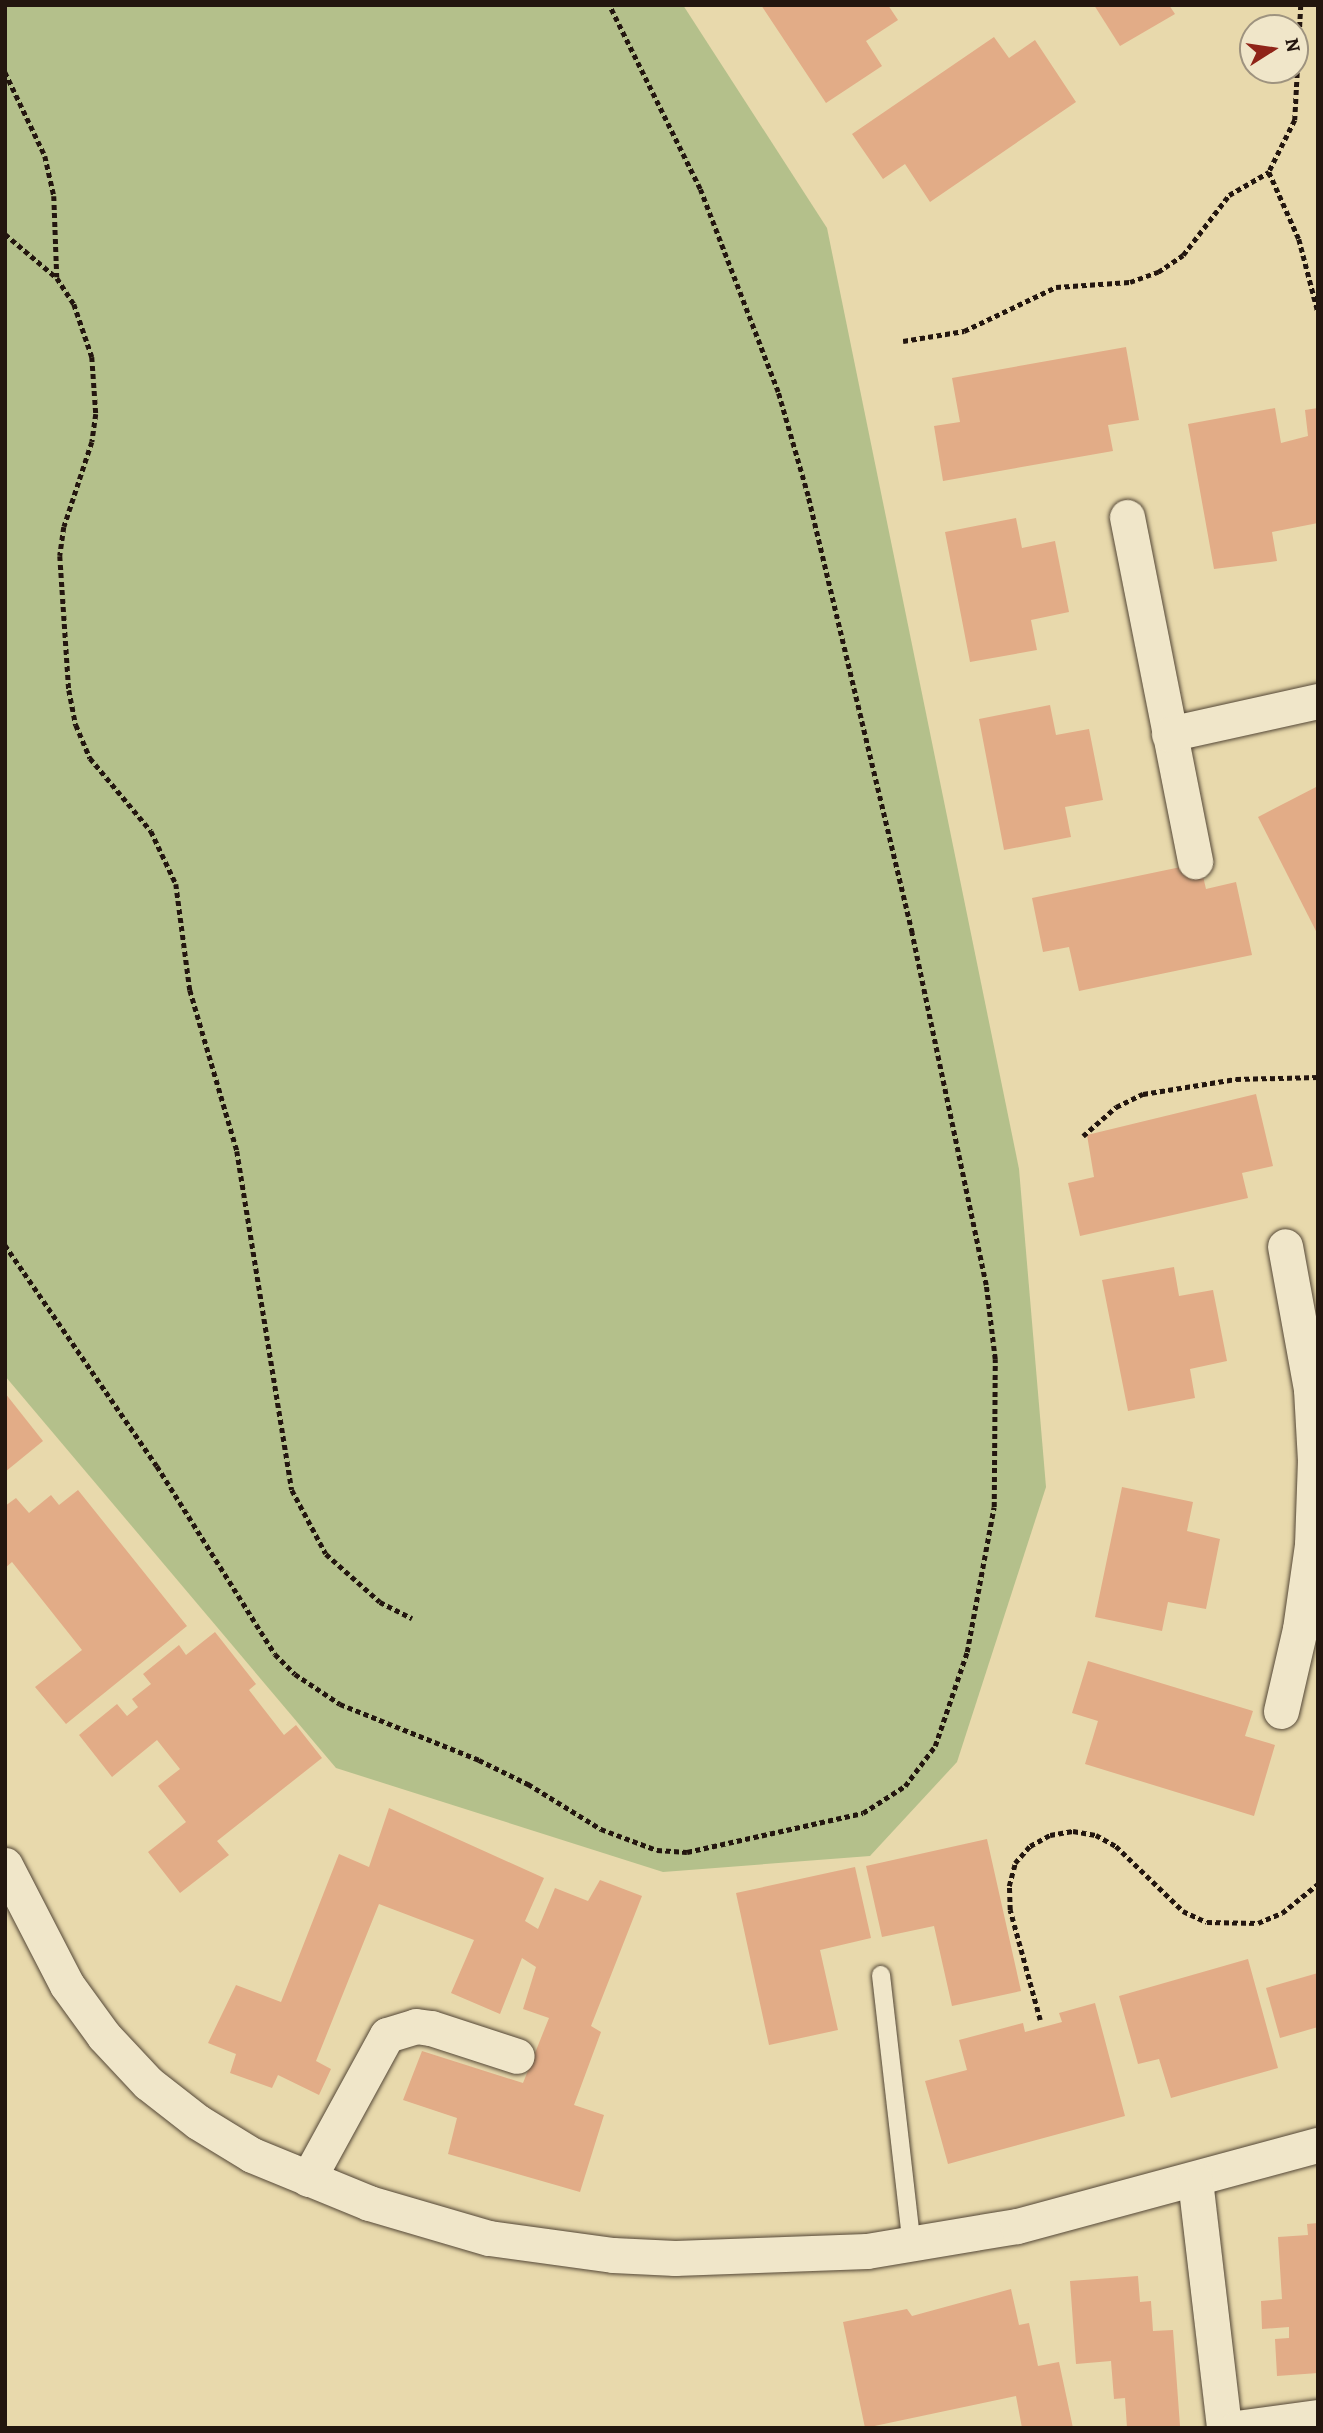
<!DOCTYPE html>
<style>
body{margin:0}
#map{position:relative;width:1323px;height:2433px;overflow:hidden;background:#e8d9ac;font-family:Alegreya,serif}
div>[style]{position:absolute}
[style*='--x']{left:calc(var(--x)*1px);top:calc(var(--y)*1px);width:calc(var(--w)*1px);rotate:calc(var(--a)*1deg)}
.green>*{inset:0;background:#b4c08b}
.building>*{inset:0;background:#e2ac87}
.path>*{height:4.5px;margin-top:-2.25px;transform-origin:0;background:repeating-linear-gradient(90deg,#23160f 0 5px,transparent 0 8.5px)}
.roads{filter:drop-shadow(0 0 2px #544736) drop-shadow(0 0 2px #544736)}
.service>*{height:18px;margin:-9px;padding:0 9px;transform-origin:9px;border-radius:9px;background:#f0e6c9}
.minor>*{height:35px;margin:-17.5px;padding:0 17.5px;transform-origin:17.5px;border-radius:17.5px;background:#f0e6c9}
span{translate:-50% -50%;white-space:nowrap;text-align:center;line-height:1.15;-webkit-text-stroke:6px #f0e6c9;paint-order:stroke}
.frame{position:absolute;inset:0;border:7px solid #23160f;pointer-events:none}
.north{position:absolute;left:1239px;top:14px;width:70px;height:70px;box-sizing:border-box;background:#f0e6c9;border:2px solid #9e937f;border-radius:50%;rotate:78deg;font-size:19px;font-weight:700;line-height:28px;text-align:center;color:#23160f}
.north::after{content:'';display:block;margin:auto;width:24px;height:32px;background:#8f2418;clip-path:polygon(50% 0,100% 100%,50% 72%,0 100%)}
</style>
<div id="map">
<div class="green">
<i style="clip-path:polygon(5px 5px,683px 5px,827px 228px,1019px 1169px,1046px 1487px,957px 1762px,870px 1856px,663px 1872px,336px 1768px,5px 1376px)"></i>
</div>
<div class="building">
<i style="clip-path:polygon(761px 5px,888px 5px,898px 20px,866px 41px,882px 66px,826px 103px)"></i>
<i style="clip-path:polygon(1094px 5px,1169px 5px,1175px 14px,1120px 46px)"></i>
<i style="clip-path:polygon(994px 37px,1009px 58px,1035px 40px,1076px 102px,930px 202px,905px 164px,883px 179px,852px 134px)"></i>
<i style="clip-path:polygon(1126px 347px,1139px 420px,1108px 425px,1113px 451px,943px 481px,934px 426px,960px 422px,952px 378px)"></i>
<i style="clip-path:polygon(1275px 408px,1281px 443px,1308px 436px,1305px 410px,1318px 408px,1318px 523px,1272px 532px,1277px 561px,1214px 569px,1188px 424px)"></i>
<i style="clip-path:polygon(1016px 518px,1022px 548px,1055px 541px,1069px 612px,1031px 620px,1037px 650px,970px 662px,945px 532px)"></i>
<i style="clip-path:polygon(1050px 705px,1056px 735px,1089px 729px,1103px 800px,1065px 807px,1071px 837px,1004px 850px,979px 719px)"></i>
<i style="clip-path:polygon(1318px 786px,1318px 935px,1258px 817px)"></i>
<i style="clip-path:polygon(1200px 863px,1206px 889px,1236px 882px,1252px 955px,1079px 991px,1069px 947px,1043px 952px,1032px 898px)"></i>
<i style="clip-path:polygon(1256px 1094px,1273px 1166px,1242px 1173px,1248px 1198px,1080px 1236px,1068px 1183px,1094px 1177px,1087px 1135px)"></i>
<i style="clip-path:polygon(1174px 1267px,1179px 1296px,1213px 1290px,1227px 1361px,1190px 1369px,1195px 1398px,1128px 1411px,1102px 1280px)"></i>
<i style="clip-path:polygon(5px 1393px,43px 1441px,5px 1472px)"></i>
<i style="clip-path:polygon(1122px 1487px,1193px 1502px,1187px 1531px,1220px 1539px,1206px 1609px,1168px 1602px,1162px 1631px,1095px 1617px)"></i>
<i style="clip-path:polygon(78px 1490px,187px 1626px,66px 1724px,35px 1687px,82px 1650px,12px 1562px,5px 1568px,5px 1506px,16px 1498px,29px 1513px,51px 1495px,59px 1505px)"></i>
<i style="clip-path:polygon(215px 1632px,256px 1684px,249px 1690px,284px 1735px,296px 1725px,322px 1758px,217px 1841px,229px 1855px,180px 1893px,148px 1852px,186px 1822px,158px 1786px,180px 1769px,157px 1740px,112px 1777px,79px 1735px,117px 1704px,127px 1716px,138px 1707px,132px 1699px,151px 1684px,143px 1674px,179px 1645px,186px 1655px)"></i>
<i style="clip-path:polygon(1088px 1661px,1253px 1711px,1245px 1736px,1275px 1745px,1254px 1816px,1085px 1764px,1098px 1721px,1072px 1713px)"></i>
<i style="clip-path:polygon(389px 1808px,544px 1878px,525px 1921px,538px 1929px,555px 1888px,588px 1901px,600px 1880px,642px 1896px,591px 2026px,601px 2032px,574px 2105px,604px 2115px,580px 2192px,448px 2154px,457px 2118px,403px 2100px,422px 2051px,523px 2083px,549px 2018px,523px 2009px,536px 1967px,522px 1958px,500px 2014px,451px 1993px,474px 1940px,379px 1904px,316px 2061px,331px 2069px,319px 2095px,278px 2075px,272px 2088px,230px 2073px,236px 2054px,208px 2043px,236px 1985px,281px 2002px,339px 1854px,369px 1867px)"></i>
<i style="clip-path:polygon(987px 1839px,1021px 1991px,952px 2006px,934px 1926px,882px 1937px,866px 1866px)"></i>
<i style="clip-path:polygon(855px 1867px,871px 1938px,820px 1950px,838px 2030px,769px 2045px,736px 1893px)"></i>
<i style="clip-path:polygon(1248px 1959px,1278px 2068px,1171px 2098px,1159px 2059px,1138px 2064px,1119px 1996px)"></i>
<i style="clip-path:polygon(1318px 1973px,1318px 2027px,1280px 2038px,1266px 1988px)"></i>
<i style="clip-path:polygon(1095px 2003px,1125px 2116px,948px 2164px,925px 2081px,967px 2070px,959px 2040px,1023px 2023px,1025px 2032px,1062px 2022px,1059px 2013px)"></i>
<i style="clip-path:polygon(1318px 2223px,1318px 2373px,1277px 2376px,1275px 2339px,1289px 2338px,1289px 2327px,1262px 2329px,1261px 2301px,1282px 2299px,1278px 2237px,1308px 2235px,1307px 2224px)"></i>
<i style="clip-path:polygon(1138px 2276px,1140px 2302px,1151px 2301px,1153px 2331px,1173px 2330px,1180px 2426px,1127px 2428px,1125px 2398px,1114px 2399px,1111px 2361px,1076px 2364px,1070px 2281px)"></i>
<i style="clip-path:polygon(1011px 2289px,1019px 2325px,1029px 2323px,1038px 2366px,1059px 2362px,1073px 2428px,1022px 2428px,1016px 2396px,865px 2428px,843px 2322px,907px 2309px,912px 2316px)"></i>
</div>
<div class="path">
<i style="--x:1301;--y:5;--w:115;--a:93"></i>
<i style="--x:1295;--y:120;--w:58;--a:116.6"></i>
<i style="--x:1269;--y:172;--w:73;--a:65.9"></i>
<i style="--x:1299;--y:239;--w:75;--a:75.4"></i>
<i style="--x:5;--y:72;--w:93;--a:64.5"></i>
<i style="--x:45;--y:156;--w:41;--a:77.3"></i>
<i style="--x:54;--y:196;--w:81;--a:87.9"></i>
<i style="--x:5;--y:234;--w:68;--a:40.2"></i>
<i style="--x:57;--y:278;--w:31;--a:57"></i>
<i style="--x:74;--y:304;--w:56;--a:71.2"></i>
<i style="--x:92;--y:357;--w:57;--a:86"></i>
<i style="--x:96;--y:414;--w:28;--a:98"></i>
<i style="--x:92;--y:442;--w:89;--a:108.2"></i>
<i style="--x:64;--y:527;--w:29;--a:98"></i>
<i style="--x:60;--y:556;--w:134;--a:86.2"></i>
<i style="--x:69;--y:690;--w:36;--a:79"></i>
<i style="--x:76;--y:725;--w:36;--a:67"></i>
<i style="--x:90;--y:758;--w:95;--a:50.1"></i>
<i style="--x:151;--y:831;--w:59;--a:64.7"></i>
<i style="--x:176;--y:884;--w:107;--a:82.5"></i>
<i style="--x:190;--y:990;--w:168;--a:73.7"></i>
<i style="--x:237;--y:1151;--w:343;--a:80.8"></i>
<i style="--x:292;--y:1490;--w:72;--a:62"></i>
<i style="--x:326;--y:1554;--w:72;--a:41.6"></i>
<i style="--x:380;--y:1602;--w:36;--a:27"></i>
<i style="--x:903;--y:341;--w:62;--a:-9.3"></i>
<i style="--x:964;--y:331;--w:102;--a:-25.6"></i>
<i style="--x:1056;--y:287;--w:74;--a:-3.9"></i>
<i style="--x:1130;--y:282;--w:30;--a:-20"></i>
<i style="--x:1158;--y:272;--w:30;--a:-34"></i>
<i style="--x:1183;--y:255;--w:76;--a:-52.5"></i>
<i style="--x:1229;--y:195;--w:46;--a:-29.9"></i>
<i style="--x:1083;--y:1136;--w:44;--a:-41.3"></i>
<i style="--x:1116;--y:1107;--w:30;--a:-26"></i>
<i style="--x:1143;--y:1094;--w:94;--a:-9.2"></i>
<i style="--x:1236;--y:1079;--w:82;--a:-1.4"></i>
<i style="--x:5;--y:1245;--w:268;--a:55.5"></i>
<i style="--x:157;--y:1466;--w:222;--a:57.9"></i>
<i style="--x:275;--y:1654;--w:28;--a:45"></i>
<i style="--x:295;--y:1674;--w:54;--a:33.7"></i>
<i style="--x:340;--y:1704;--w:150;--a:21.9"></i>
<i style="--x:479;--y:1760;--w:55;--a:26.1"></i>
<i style="--x:528;--y:1784;--w:86;--a:31.7"></i>
<i style="--x:601;--y:1829;--w:60;--a:20.6"></i>
<i style="--x:657;--y:1850;--w:30;--a:4"></i>
<i style="--x:687;--y:1852;--w:180;--a:-12.5"></i>
<i style="--x:863;--y:1813;--w:50;--a:-32.7"></i>
<i style="--x:905;--y:1786;--w:50;--a:-53.1"></i>
<i style="--x:935;--y:1746;--w:99;--a:-71.2"></i>
<i style="--x:967;--y:1652;--w:147;--a:-79.5"></i>
<i style="--x:994;--y:1507;--w:148;--a:-89.6"></i>
<i style="--x:995;--y:1359;--w:75;--a:-96.9"></i>
<i style="--x:986;--y:1285;--w:360;--a:-101.9"></i>
<i style="--x:912;--y:933;--w:449;--a:-103.4"></i>
<i style="--x:808;--y:496;--w:108;--a:-106.1"></i>
<i style="--x:778;--y:392;--w:217;--a:-111"></i>
<i style="--x:700;--y:189;--w:205;--a:-116.3"></i>
<i style="--x:1040;--y:2020;--w:114;--a:-105.3"></i>
<i style="--x:1010;--y:1910;--w:24;--a:-92"></i>
<i style="--x:1009;--y:1886;--w:24;--a:-75"></i>
<i style="--x:1015;--y:1863;--w:23;--a:-49"></i>
<i style="--x:1030;--y:1846;--w:23;--a:-29"></i>
<i style="--x:1050;--y:1835;--w:23;--a:-10"></i>
<i style="--x:1073;--y:1831;--w:23;--a:10"></i>
<i style="--x:1096;--y:1835;--w:23;--a:29"></i>
<i style="--x:1116;--y:1846;--w:93;--a:44.1"></i>
<i style="--x:1183;--y:1911;--w:26;--a:25"></i>
<i style="--x:1207;--y:1922;--w:51;--a:1.1"></i>
<i style="--x:1258;--y:1923;--w:26;--a:-23"></i>
<i style="--x:1282;--y:1913;--w:46;--a:-38.9"></i>
</div>
<div class="roads">
<div class="service">
<i style="--x:881;--y:1975;--w:273;--a:83.5"></i>
</div>
<div class="minor">
<i style="--x:1127;--y:517;--w:351;--a:78.8"></i>
<i style="--x:1169;--y:734;--w:153;--a:-12.5"></i>
<i style="--x:1281;--y:1711;--w:84;--a:-77"></i>
<i style="--x:1300;--y:1629;--w:85;--a:-81.9"></i>
<i style="--x:1312;--y:1545;--w:84;--a:-88"></i>
<i style="--x:1315;--y:1461;--w:72;--a:-93.2"></i>
<i style="--x:1311;--y:1389;--w:145;--a:-100.3"></i>
<i style="--x:5;--y:1865;--w:135;--a:62.7"></i>
<i style="--x:67;--y:1985;--w:63;--a:54"></i>
<i style="--x:104;--y:2036;--w:64;--a:46.9"></i>
<i style="--x:148;--y:2083;--w:63;--a:38"></i>
<i style="--x:198;--y:2122;--w:63;--a:31.4"></i>
<i style="--x:252;--y:2155;--w:126;--a:22.3"></i>
<i style="--x:369;--y:2203;--w:125;--a:16.3"></i>
<i style="--x:489;--y:2238;--w:125;--a:7.8"></i>
<i style="--x:613;--y:2255;--w:62;--a:2.8"></i>
<i style="--x:675;--y:2258;--w:192;--a:-2.1"></i>
<i style="--x:867;--y:2251;--w:152;--a:-9.5"></i>
<i style="--x:1017;--y:2226;--w:312;--a:-15.1"></i>
<i style="--x:308;--y:2179;--w:164;--a:-61.3"></i>
<i style="--x:387;--y:2035;--w:30;--a:-17"></i>
<i style="--x:416;--y:2026;--w:15;--a:8"></i>
<i style="--x:431;--y:2028;--w:90;--a:18"></i>
<i style="--x:1195;--y:2180;--w:250;--a:83.3"></i>
<i style="--x:1237;--y:2428;--w:82;--a:-7.7"></i>
</div>
</div>
<div class="frame"></div>
<div class="north">N</div>
</div>
